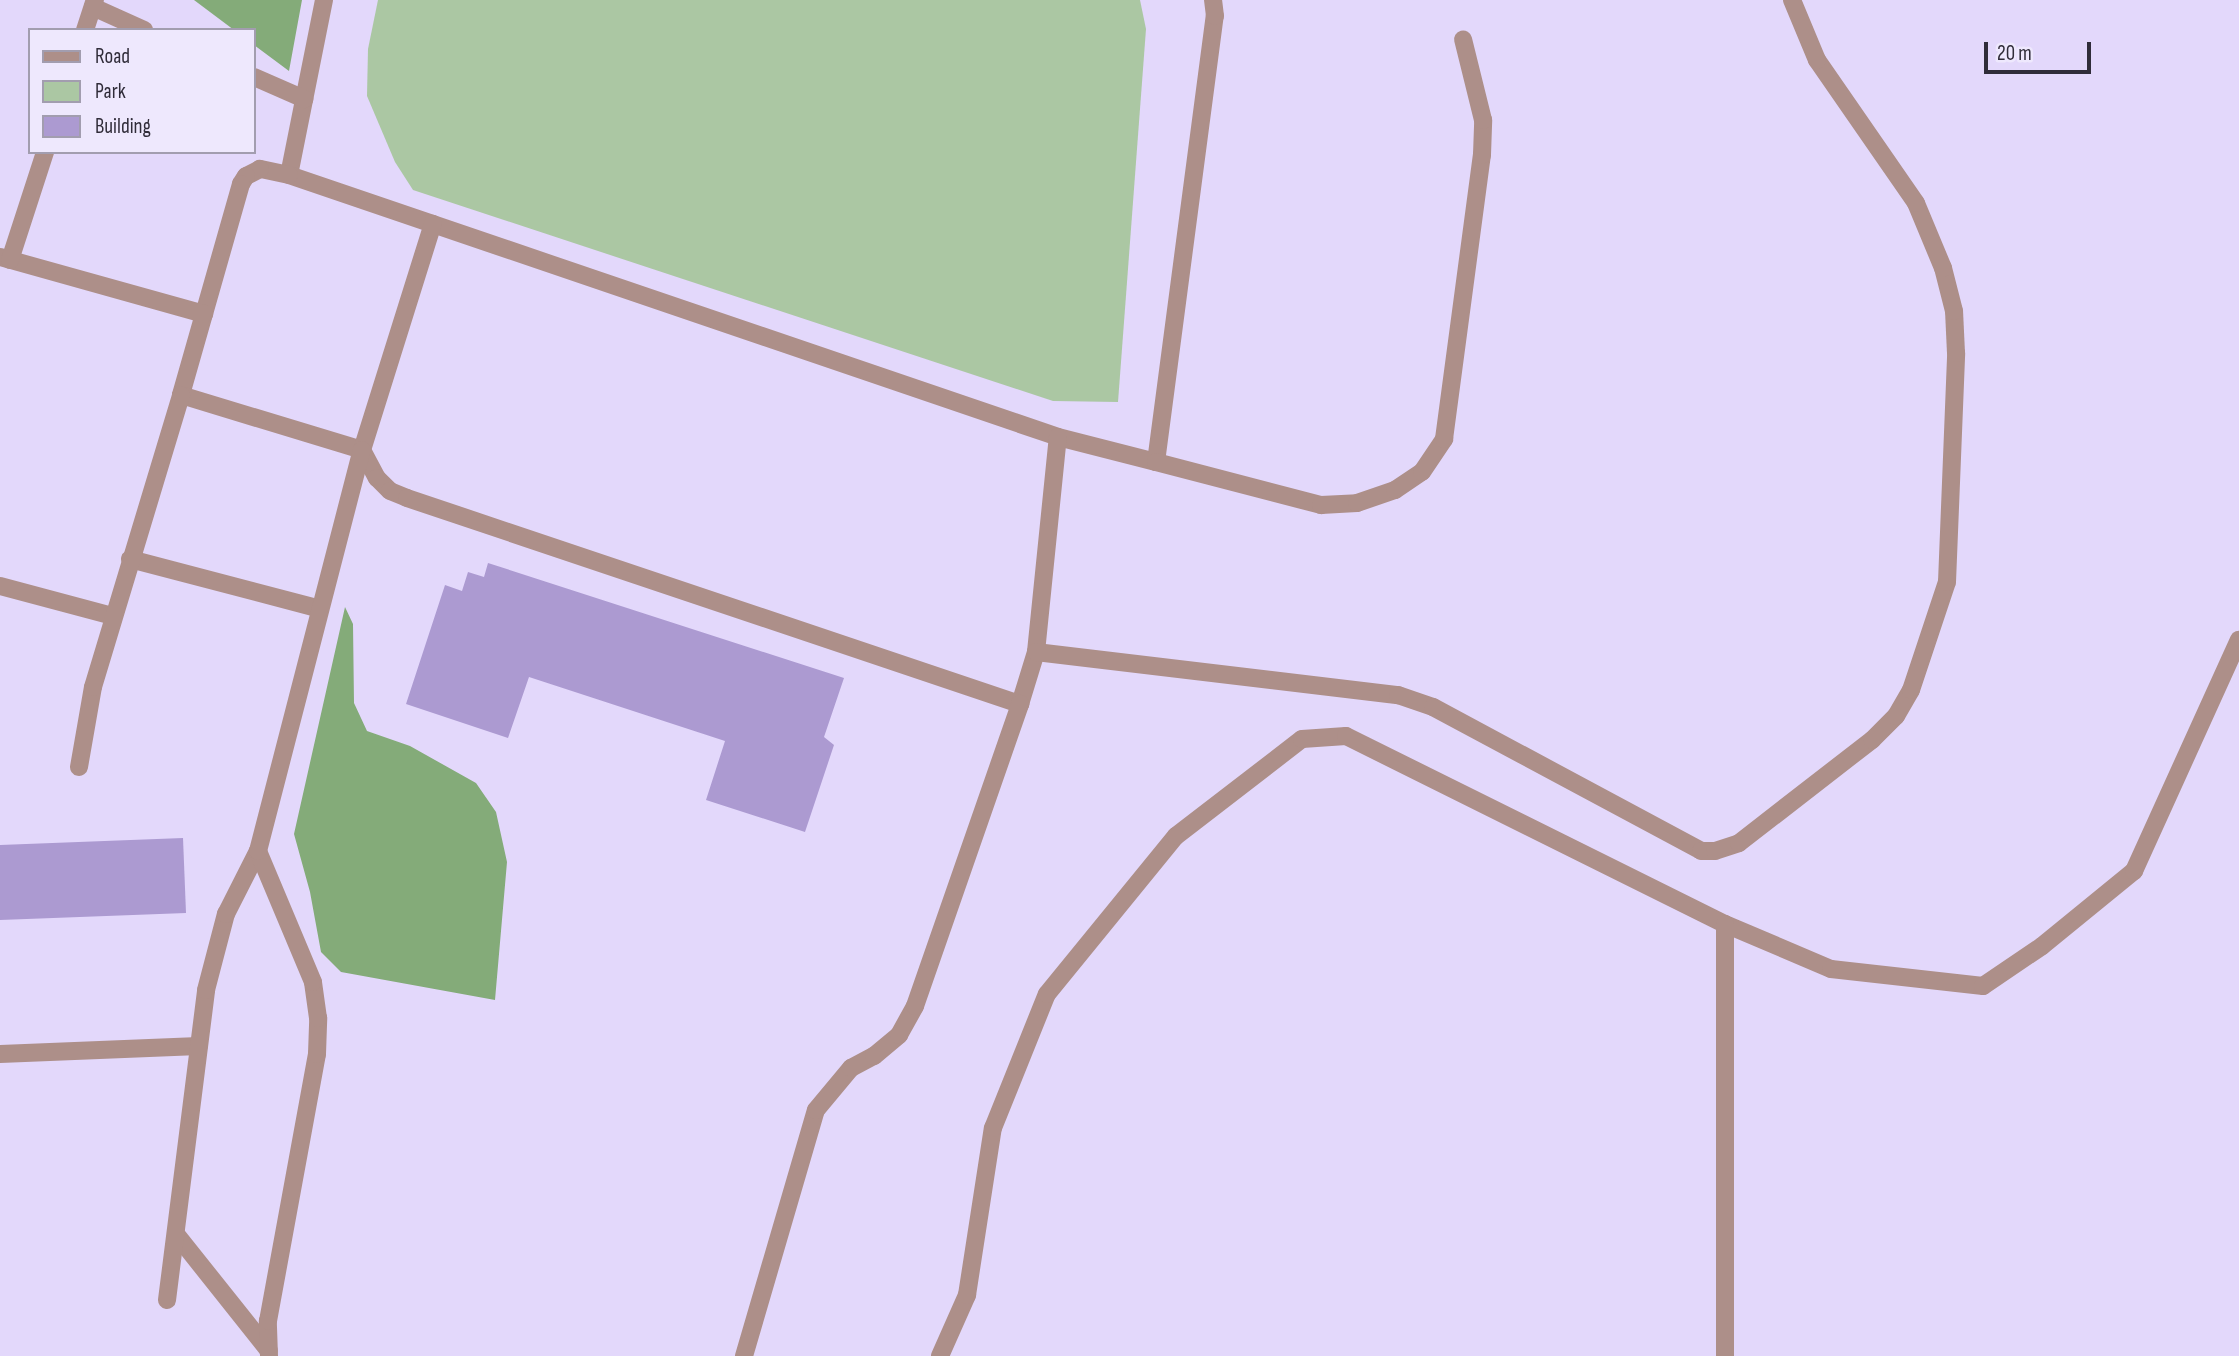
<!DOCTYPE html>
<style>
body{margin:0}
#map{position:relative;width:2239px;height:1356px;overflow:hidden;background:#e3d8fb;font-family:"Sofia Sans Condensed",sans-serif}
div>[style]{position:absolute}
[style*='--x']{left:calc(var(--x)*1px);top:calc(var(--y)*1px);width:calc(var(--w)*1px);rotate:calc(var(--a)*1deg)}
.green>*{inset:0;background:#abc7a3}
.forest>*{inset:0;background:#84ab79}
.building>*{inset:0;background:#ac9ad1}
.service>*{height:18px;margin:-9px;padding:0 9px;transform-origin:9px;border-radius:9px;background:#ad8f89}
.minor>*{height:18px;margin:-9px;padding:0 9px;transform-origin:9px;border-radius:9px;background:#ad8f89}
span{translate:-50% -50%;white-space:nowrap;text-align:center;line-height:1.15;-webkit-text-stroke:5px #eee8fd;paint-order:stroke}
.legend{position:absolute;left:28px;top:28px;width:228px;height:126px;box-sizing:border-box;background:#eee8fd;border:2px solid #a29daf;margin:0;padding:9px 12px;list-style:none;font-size:21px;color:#302c39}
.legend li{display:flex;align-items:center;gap:14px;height:35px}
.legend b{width:35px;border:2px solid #a29daf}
.scale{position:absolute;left:1984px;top:42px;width:107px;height:32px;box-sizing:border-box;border:4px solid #302c39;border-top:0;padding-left:9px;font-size:21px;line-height:24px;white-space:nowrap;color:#302c39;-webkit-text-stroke:5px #eee8fd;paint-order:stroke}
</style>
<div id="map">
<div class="green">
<i style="clip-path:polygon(378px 0,1140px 0,1146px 29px,1118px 402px,1053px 401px,413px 190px,395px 162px,367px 96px,368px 49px)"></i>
</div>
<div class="forest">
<i style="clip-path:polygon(194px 0,302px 0,289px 71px,254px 45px,254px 30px,234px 30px)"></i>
<i style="clip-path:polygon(345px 607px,353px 624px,354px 703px,367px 731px,410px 746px,476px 783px,496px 812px,507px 862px,495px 1000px,341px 972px,321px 952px,310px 892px,294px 834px)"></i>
</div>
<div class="building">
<i style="clip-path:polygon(488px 563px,844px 678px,824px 737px,834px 745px,805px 832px,706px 800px,725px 741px,529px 677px,508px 738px,406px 704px,445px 585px,462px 591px,468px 572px,484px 577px)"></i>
<i style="clip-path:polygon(183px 838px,186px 913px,0 920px,0 845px)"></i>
</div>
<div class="service">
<i style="--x:324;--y:0;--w:178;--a:101.3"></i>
<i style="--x:289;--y:175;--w:812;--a:18.81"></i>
<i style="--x:1058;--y:437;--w:101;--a:14.3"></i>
<i style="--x:1156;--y:462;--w:450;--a:-82.5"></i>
<i style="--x:1215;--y:16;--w:16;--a:-97"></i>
<i style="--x:93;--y:7;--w:56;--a:24.3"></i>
<i style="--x:85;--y:30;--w:32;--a:-72"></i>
<i style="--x:254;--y:77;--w:55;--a:23.7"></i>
<i style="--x:289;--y:175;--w:30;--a:-168"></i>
<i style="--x:260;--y:169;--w:16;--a:153"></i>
<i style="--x:246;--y:176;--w:9;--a:122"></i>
<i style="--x:241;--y:184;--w:219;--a:105.9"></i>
<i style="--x:181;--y:395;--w:189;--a:16.9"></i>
<i style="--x:362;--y:450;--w:237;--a:-72.6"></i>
<i style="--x:0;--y:257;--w:212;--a:15.6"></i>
<i style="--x:10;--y:260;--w:114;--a:-72"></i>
<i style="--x:362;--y:450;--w:32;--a:62"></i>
<i style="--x:377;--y:478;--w:18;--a:45"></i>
<i style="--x:390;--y:491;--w:18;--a:22"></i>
<i style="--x:407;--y:498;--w:647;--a:18.58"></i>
<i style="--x:1020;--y:704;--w:54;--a:-72.9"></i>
<i style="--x:1036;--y:652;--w:216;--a:-84.2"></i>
<i style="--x:1156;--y:462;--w:171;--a:14.6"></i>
<i style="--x:1321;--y:505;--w:36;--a:-3"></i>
<i style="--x:1357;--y:503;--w:40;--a:-18.9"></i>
<i style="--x:1395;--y:490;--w:32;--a:-34"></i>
<i style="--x:1422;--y:472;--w:40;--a:-56"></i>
<i style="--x:1444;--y:439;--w:287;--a:-82.4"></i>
<i style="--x:1482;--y:155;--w:35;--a:-88"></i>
<i style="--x:1483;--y:120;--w:83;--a:-103.9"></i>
<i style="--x:130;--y:559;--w:196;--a:14.7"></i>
<i style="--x:0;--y:586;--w:117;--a:14.9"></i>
<i style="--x:1036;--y:652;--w:365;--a:6.8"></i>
<i style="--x:1398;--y:695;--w:37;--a:19"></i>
<i style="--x:1433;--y:707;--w:304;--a:28.2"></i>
<i style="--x:1701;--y:851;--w:14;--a:0"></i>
<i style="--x:1715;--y:851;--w:25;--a:-18"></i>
<i style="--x:1739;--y:843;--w:168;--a:-37.8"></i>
<i style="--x:1872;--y:740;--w:34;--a:-45"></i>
<i style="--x:1896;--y:716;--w:30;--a:-60"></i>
<i style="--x:1911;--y:690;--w:114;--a:-71.6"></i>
<i style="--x:1947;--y:582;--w:229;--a:-87.7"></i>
<i style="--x:1956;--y:353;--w:42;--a:-92.7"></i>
<i style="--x:1954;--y:311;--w:44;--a:-104.3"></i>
<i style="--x:1943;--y:268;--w:70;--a:-112.6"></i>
<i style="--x:1916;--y:203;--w:174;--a:-124.7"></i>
<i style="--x:1817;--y:60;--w:65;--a:-112.6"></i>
<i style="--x:79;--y:767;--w:81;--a:-80.1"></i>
<i style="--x:93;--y:687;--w:305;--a:-73.2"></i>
<i style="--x:0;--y:1054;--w:199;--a:-2.3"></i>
<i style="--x:176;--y:1234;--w:149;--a:51.5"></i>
<i style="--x:167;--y:1300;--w:312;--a:-82.8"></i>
<i style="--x:206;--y:990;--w:79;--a:-75.3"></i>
<i style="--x:226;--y:914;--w:71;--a:-63.1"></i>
<i style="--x:269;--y:1356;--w:35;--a:-92"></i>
<i style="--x:268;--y:1321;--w:271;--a:-79.6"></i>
<i style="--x:317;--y:1054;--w:36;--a:-88"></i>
<i style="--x:318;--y:1018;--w:36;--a:-98"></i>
<i style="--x:313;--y:982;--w:142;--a:-112.8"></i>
<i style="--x:258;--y:851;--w:414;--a:-75.5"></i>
<i style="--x:744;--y:1356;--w:256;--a:-73.7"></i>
<i style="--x:816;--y:1110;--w:55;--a:-50.2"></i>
<i style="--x:851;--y:1068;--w:26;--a:-28"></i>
<i style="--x:874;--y:1056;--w:33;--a:-40"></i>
<i style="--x:899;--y:1035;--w:33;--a:-61"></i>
<i style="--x:915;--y:1006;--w:320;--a:-70.8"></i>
</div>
<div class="minor">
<i style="--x:1725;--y:924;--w:115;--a:23"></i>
<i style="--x:1831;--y:969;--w:153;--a:6.4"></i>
<i style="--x:1983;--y:986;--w:71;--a:-34.1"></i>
<i style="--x:2042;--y:946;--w:119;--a:-39.2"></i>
<i style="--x:2134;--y:871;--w:254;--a:-65.6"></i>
<i style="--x:940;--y:1356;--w:67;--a:-66.1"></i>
<i style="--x:967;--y:1295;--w:169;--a:-81.2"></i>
<i style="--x:993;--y:1128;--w:144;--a:-68.1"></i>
<i style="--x:1047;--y:994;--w:204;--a:-50.8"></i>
<i style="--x:1176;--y:836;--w:159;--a:-37.6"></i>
<i style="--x:1302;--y:739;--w:44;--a:-3.9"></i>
<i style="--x:1346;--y:736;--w:423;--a:26.4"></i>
<i style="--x:1725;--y:924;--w:432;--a:90"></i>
</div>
<ul class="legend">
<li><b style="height:9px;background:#ad8f89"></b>Road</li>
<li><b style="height:19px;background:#abc7a3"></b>Park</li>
<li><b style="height:19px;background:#ac9ad1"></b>Building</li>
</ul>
<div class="scale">20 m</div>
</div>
